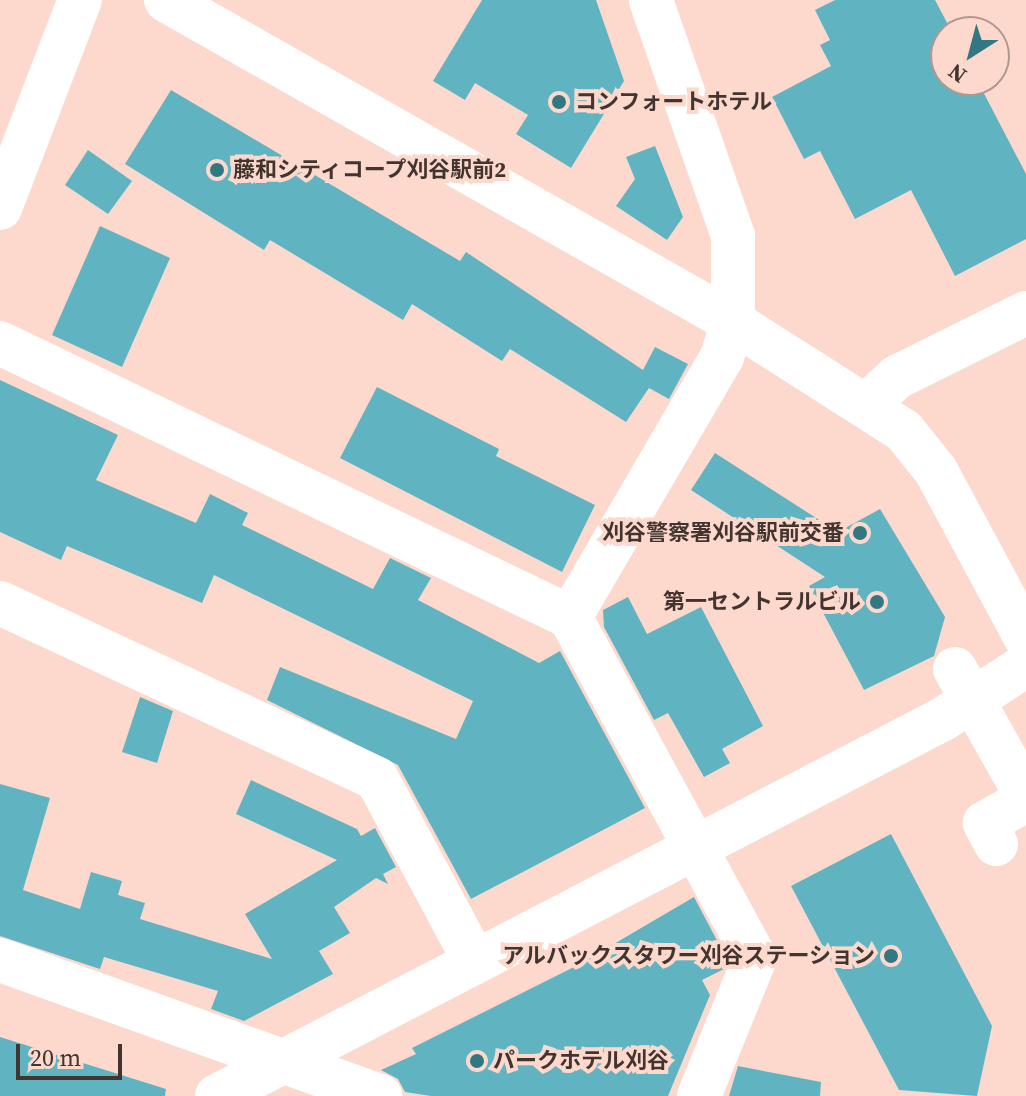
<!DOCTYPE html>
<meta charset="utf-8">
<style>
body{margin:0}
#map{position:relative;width:1026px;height:1096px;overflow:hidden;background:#fdd9cd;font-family:"Source Serif 4","Noto Sans JP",serif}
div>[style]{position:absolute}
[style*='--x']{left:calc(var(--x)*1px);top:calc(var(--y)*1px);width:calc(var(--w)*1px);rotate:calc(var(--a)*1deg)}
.building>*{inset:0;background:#60b4c2}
.minor>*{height:44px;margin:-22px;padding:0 22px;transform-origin:22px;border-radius:22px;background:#fff}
.dots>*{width:22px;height:22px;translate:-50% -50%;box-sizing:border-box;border:4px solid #fdd9cd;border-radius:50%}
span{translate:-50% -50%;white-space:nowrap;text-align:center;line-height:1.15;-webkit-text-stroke:8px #fdd9cd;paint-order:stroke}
.poi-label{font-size:22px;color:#42342f;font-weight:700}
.left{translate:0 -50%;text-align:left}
.right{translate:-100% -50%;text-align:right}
.north{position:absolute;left:930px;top:16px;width:80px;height:80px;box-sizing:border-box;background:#fdd9cd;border:2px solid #b2978e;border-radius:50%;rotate:216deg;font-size:22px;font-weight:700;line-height:32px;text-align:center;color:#42342f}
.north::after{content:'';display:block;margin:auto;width:28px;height:36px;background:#317883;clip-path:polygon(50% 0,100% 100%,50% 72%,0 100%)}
.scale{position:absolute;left:16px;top:1044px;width:106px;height:36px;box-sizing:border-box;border:4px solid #42342f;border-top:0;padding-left:10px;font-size:24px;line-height:28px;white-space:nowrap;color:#42342f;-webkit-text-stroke:6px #fdd9cd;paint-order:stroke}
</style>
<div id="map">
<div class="building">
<i style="clip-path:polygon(482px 0,596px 0,624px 81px,571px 168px,516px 134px,528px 115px,475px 83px,465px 100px,433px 81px)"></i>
<i style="clip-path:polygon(835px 0,935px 0,952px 32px,946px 32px,946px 80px,977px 80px,1026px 174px,1026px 239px,955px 276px,911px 190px,855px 219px,820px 151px,804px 159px,772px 97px,831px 66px,820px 45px,830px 40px,815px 10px)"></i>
<i style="clip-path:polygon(171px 90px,460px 261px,466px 252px,643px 370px,655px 347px,688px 364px,669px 399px,649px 388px,626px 422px,510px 349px,502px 361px,412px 304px,403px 320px,270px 240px,264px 250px,125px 164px)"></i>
<i style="clip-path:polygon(655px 146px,683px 217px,667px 240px,616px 206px,635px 179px,626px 157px)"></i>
<i style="clip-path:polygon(88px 150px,132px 181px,108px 214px,65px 185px)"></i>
<i style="clip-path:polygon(100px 226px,170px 258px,122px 367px,52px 335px)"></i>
<i style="clip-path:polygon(0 380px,118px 435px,96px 480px,196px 523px,210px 494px,248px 513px,242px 525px,373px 589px,390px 558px,431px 578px,418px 600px,539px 663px,560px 651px,645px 808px,471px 899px,398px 765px,267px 700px,280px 667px,456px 739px,473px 701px,214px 575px,202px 603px,67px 546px,61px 560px,0 532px)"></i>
<i style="clip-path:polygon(377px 387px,499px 449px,496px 456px,595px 505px,562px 572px,340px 458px)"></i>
<i style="clip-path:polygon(715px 453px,838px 532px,880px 509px,945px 617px,934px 656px,864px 690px,809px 586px,825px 577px,691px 490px)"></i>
<i style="clip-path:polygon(628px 597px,647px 634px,701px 607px,763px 726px,722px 749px,730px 763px,704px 777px,668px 713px,654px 720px,604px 627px,603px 610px)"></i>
<i style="clip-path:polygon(140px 697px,173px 711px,157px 763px,122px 752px)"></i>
<i style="clip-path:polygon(251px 780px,357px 829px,361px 836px,375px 828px,396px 867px,383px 874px,388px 884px,376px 878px,334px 907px,350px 933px,319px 951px,333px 974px,244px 1021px,211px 1009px,218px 991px,104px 957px,100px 969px,0 936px,0 784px,50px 798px,23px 890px,80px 909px,91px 872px,122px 881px,118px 895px,145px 903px,140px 919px,272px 959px,245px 914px,337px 860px,236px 814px)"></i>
<i style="clip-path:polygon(891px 834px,992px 1026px,977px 1096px,899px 1090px,791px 886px)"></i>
<i style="clip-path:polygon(694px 897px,721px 948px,714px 951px,724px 969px,702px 980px,710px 995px,668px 1096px,431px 1096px,405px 1092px,398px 1079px,381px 1070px,416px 1054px,412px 1048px,578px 965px)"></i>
<i style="clip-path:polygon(0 1037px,166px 1089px,165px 1096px,0 1096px)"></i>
<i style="clip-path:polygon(738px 1066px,821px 1082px,820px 1096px,729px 1096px)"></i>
</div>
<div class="minor">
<i style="--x:166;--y:0;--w:652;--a:29.59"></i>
<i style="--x:733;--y:322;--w:203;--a:32.5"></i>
<i style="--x:904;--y:431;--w:51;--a:51.3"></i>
<i style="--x:936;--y:471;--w:190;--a:61.7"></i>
<i style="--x:0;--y:208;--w:223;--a:-69"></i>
<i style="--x:0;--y:343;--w:632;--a:25.67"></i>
<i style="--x:570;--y:617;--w:388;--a:61.5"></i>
<i style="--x:755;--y:958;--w:149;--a:112.1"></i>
<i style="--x:867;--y:404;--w:40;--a:-42"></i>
<i style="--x:897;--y:377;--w:144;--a:-26.4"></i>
<i style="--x:0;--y:603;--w:416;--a:25"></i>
<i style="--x:377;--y:779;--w:205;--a:61.8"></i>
<i style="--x:570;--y:617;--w:301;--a:-59.7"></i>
<i style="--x:722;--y:357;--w:37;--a:-73"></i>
<i style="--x:733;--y:322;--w:86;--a:-90"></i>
<i style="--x:733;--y:236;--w:250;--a:-109.2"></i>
<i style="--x:955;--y:669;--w:145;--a:60.6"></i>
<i style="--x:996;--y:844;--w:24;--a:-118"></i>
<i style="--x:985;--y:823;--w:47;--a:-29.3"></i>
<i style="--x:0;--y:960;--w:404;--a:19.7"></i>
<i style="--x:217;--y:1096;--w:818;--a:-27.44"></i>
<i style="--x:943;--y:719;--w:99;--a:-33"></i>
</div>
<div class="dots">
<i style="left:559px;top:102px;background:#317883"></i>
<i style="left:217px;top:170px;background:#317883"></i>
<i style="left:860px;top:533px;background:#317883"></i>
<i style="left:877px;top:602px;background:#317883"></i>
<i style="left:891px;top:956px;background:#317883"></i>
<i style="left:477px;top:1061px;background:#317883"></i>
</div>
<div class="poi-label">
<span class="left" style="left:575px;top:102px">コンフォートホテル</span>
<span class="left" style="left:233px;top:170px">藤和シティコープ刈谷駅前2</span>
<span class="right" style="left:844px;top:533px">刈谷警察署刈谷駅前交番</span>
<span class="right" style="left:861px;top:602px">第一セントラルビル</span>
<span class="right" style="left:875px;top:956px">アルバックスタワー刈谷ステーション</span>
<span class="left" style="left:493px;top:1061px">パークホテル刈谷</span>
</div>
<div class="north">N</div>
<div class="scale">20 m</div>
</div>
